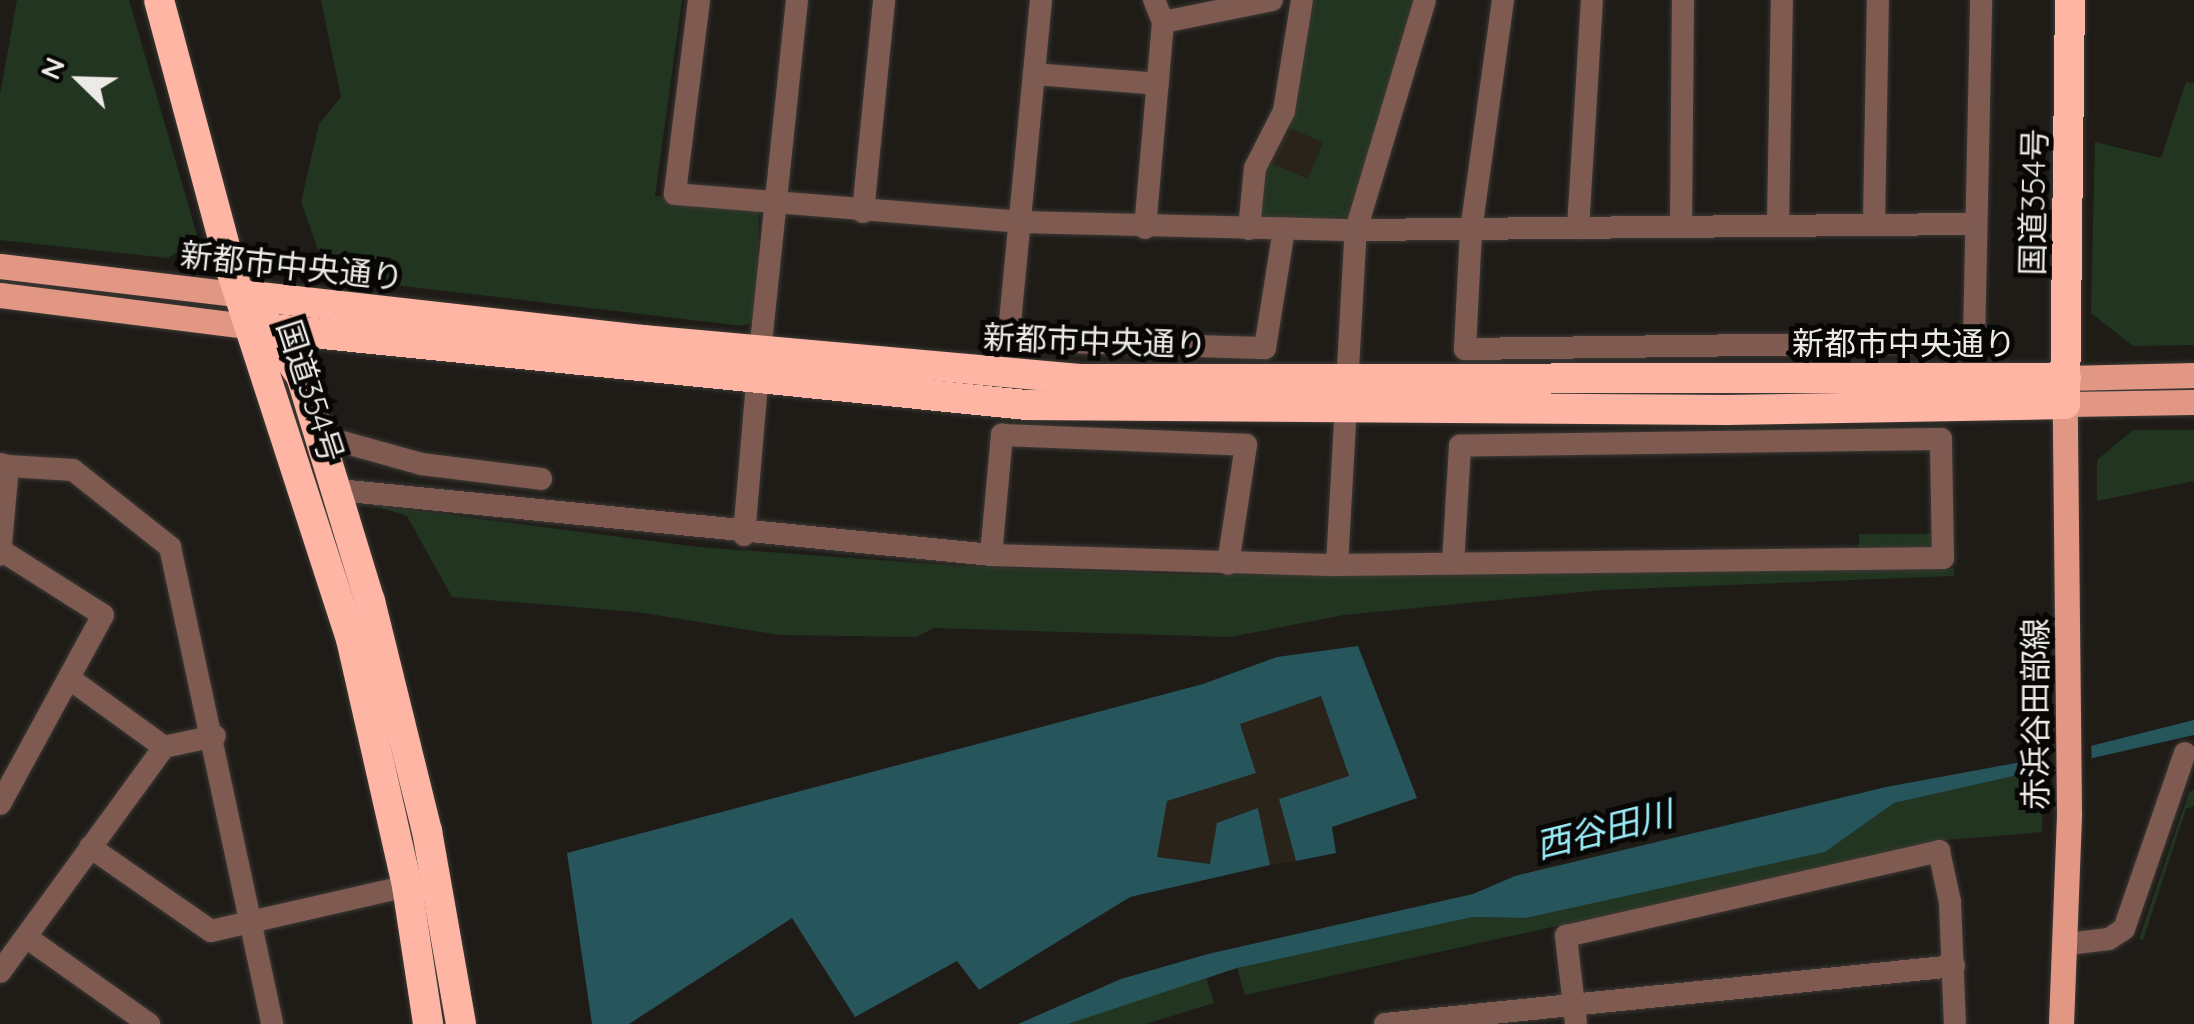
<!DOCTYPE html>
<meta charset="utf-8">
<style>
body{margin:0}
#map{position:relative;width:2194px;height:1024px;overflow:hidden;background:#1f1c18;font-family:Quicksand,"Noto Sans JP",sans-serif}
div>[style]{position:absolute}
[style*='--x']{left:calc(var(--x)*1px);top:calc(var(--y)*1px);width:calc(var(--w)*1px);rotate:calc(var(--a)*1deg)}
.built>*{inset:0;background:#2a231a}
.green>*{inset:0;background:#223520}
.water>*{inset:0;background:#27555c}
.pier>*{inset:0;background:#1f1c18}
.roads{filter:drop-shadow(0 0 2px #3c3935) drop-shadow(0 0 2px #3c3935)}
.minor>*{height:22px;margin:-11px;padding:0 11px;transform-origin:11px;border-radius:11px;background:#7e5a51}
.major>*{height:25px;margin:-12.5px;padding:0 12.5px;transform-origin:12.5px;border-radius:12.5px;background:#e29784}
.highway>*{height:30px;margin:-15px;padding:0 15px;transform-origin:15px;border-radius:15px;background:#feb5a3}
span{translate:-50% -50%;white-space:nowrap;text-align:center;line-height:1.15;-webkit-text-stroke:10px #080706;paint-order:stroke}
.street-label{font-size:32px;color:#eceae7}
.water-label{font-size:35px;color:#9aedf9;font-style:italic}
.north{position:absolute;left:30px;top:30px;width:100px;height:100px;-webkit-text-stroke:8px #080706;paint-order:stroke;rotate:293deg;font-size:28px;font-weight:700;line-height:40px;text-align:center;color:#eceae7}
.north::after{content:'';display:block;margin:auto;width:35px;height:45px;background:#eceae7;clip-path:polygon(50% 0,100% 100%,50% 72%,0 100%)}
</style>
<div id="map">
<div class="built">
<i style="clip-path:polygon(1286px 127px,1323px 141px,1308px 180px,1268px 162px)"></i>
<i style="clip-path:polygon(1321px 696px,1349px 777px,1280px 799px,1296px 861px,1270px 865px,1258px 808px,1211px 864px,1156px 857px,1167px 800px,1256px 773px,1239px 724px)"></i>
</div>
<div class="green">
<i style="clip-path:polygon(17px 0,129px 0,198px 239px,168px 258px,0 240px,0 95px)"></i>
<i style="clip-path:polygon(321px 0,682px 0,655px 196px,759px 208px,756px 320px,743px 326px,361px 281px,319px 252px,301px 202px,319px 124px,341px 97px)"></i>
<i style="clip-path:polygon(1314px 0,1417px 0,1352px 217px,1263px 221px,1259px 214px,1268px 162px,1308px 179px,1323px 142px,1286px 127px)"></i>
<i style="clip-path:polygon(2186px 82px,2194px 83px,2194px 345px,2133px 346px,2091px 313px,2095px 142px,2161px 158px)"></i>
<i style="clip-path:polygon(2133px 430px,2194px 430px,2194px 481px,2097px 501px,2097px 460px)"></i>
<i style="clip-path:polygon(372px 505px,698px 547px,962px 566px,1201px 575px,1954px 569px,1954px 576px,1602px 590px,1344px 615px,1230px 637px,934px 628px,916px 637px,780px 635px,637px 612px,452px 597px,407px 516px)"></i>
<i style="clip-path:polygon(1859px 534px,1933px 534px,1934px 543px,1928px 550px,1859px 550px)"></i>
<i style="clip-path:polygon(2043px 769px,2042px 832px,1946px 840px,1245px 995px,1237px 968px,1473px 917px,1526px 918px,1825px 852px,1894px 803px)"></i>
<i style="clip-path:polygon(2194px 790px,2194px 806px,2186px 809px,2143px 940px,2139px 939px,2189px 792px)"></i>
<i style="clip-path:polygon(1206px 977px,1214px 1003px,1146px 1024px,1068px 1024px)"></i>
</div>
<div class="water">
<i style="clip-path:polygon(1358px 646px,1417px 798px,1332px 827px,1336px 853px,1296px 861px,1279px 799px,1349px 776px,1321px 696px,1240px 724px,1256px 773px,1167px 801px,1157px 857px,1210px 864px,1217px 823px,1258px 808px,1270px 865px,1130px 897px,979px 990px,957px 961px,855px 1017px,792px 918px,629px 1024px,592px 1024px,567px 853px,1203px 684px,1277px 657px)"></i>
<i style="clip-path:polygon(2194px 720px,2194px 735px,1894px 803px,1825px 852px,1526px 918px,1473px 917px,1237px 968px,1068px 1024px,1018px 1024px,1121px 979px,1208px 954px,1473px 894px,1515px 876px,1886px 787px,2043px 758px)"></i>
</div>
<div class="pier">
<i style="clip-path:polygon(2091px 741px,2092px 763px,2046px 774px,2046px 752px)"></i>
</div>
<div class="roads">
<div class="minor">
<i style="--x:699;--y:0;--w:195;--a:97.1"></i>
<i style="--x:675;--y:194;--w:347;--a:4.6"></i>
<i style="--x:1021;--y:222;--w:335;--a:1.4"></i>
<i style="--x:1356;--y:230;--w:240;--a:-73.3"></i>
<i style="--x:1041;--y:0;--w:342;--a:95.5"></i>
<i style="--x:1008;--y:340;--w:257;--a:1.8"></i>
<i style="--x:1265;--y:348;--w:121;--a:-80.9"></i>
<i style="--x:1503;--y:0;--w:232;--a:97.9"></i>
<i style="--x:1471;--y:230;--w:119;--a:92.9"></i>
<i style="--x:1465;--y:349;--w:509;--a:-0.79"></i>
<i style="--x:1974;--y:342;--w:342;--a:-88.8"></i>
<i style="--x:1163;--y:22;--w:111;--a:-11.4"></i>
<i style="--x:1034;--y:74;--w:124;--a:4.6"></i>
<i style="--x:863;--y:212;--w:213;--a:-84.3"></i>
<i style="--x:1778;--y:224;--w:224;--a:-89"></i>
<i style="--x:1874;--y:224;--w:224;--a:-89"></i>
<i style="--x:1681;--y:225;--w:225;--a:-89.5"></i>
<i style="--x:1145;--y:228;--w:207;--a:-85"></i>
<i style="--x:1163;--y:22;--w:24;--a:-112"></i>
<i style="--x:1578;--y:228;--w:228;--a:-86.5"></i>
<i style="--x:1249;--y:229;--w:61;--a:-84.4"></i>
<i style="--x:1255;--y:168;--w:64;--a:-63"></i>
<i style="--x:1284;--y:111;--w:112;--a:-80.8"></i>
<i style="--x:760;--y:352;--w:354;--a:-84"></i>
<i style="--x:321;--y:436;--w:104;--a:15.6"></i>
<i style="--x:421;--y:464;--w:121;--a:7.1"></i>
<i style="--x:0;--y:464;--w:8;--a:14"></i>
<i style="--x:8;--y:466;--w:89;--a:95.1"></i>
<i style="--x:8;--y:466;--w:65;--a:3.5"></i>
<i style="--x:73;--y:470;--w:124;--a:38.4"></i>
<i style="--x:170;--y:547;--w:488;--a:77.9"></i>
<i style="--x:338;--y:490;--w:656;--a:5.68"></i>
<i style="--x:991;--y:555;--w:346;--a:1.7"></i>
<i style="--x:1337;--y:565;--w:606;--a:-0.66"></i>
<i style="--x:1943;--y:558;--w:119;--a:-91"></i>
<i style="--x:1941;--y:439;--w:481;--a:179.2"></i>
<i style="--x:1460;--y:446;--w:117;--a:93.4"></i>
<i style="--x:744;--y:535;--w:154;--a:-85.1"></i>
<i style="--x:991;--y:555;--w:121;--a:-84.8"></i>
<i style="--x:1002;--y:435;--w:244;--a:2.3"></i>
<i style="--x:1246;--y:445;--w:120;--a:98.6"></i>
<i style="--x:1337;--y:565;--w:336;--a:-86.8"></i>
<i style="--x:1356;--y:230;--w:619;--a:-0.56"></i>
<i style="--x:164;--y:747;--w:52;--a:-12.2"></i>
<i style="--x:0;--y:804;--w:215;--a:-61.4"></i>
<i style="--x:103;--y:615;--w:120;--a:-147.6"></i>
<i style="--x:90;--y:847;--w:147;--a:34.8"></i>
<i style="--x:211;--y:931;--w:201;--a:-12.9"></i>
<i style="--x:26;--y:937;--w:151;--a:35.3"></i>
<i style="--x:2067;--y:944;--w:42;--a:-6.8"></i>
<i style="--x:2109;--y:939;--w:18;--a:-34"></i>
<i style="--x:2124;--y:929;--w:186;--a:-70.9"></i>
<i style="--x:0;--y:972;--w:278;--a:-53.9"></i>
<i style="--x:164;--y:747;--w:116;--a:-144.1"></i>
<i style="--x:1385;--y:1024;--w:572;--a:-5.82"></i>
<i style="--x:1576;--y:1024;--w:89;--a:-96.5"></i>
<i style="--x:1566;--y:936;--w:383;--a:-12.8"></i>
<i style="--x:1939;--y:851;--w:52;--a:77.8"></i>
<i style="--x:1950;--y:902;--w:122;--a:87.7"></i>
</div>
<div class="major">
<i style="--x:0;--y:266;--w:244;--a:6.8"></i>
<i style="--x:0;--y:295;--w:255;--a:7.2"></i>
<i style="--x:2066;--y:378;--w:128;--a:-1.3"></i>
<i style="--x:2061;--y:1024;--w:211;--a:-87.8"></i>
<i style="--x:2069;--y:813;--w:409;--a:-90.6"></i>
<i style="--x:2065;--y:404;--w:129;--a:-0.9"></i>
</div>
<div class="highway">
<i style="--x:159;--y:0;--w:283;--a:75"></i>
<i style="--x:232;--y:273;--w:385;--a:72"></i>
<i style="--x:351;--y:639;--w:253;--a:77.2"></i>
<i style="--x:407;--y:886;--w:140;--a:81.3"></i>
<i style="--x:242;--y:295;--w:405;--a:6.4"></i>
<i style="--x:644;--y:340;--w:442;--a:5.1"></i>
<i style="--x:1084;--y:379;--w:982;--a:-0.06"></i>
<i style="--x:263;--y:321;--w:67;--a:55.4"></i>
<i style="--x:301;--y:376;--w:235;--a:73"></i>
<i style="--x:370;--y:601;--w:237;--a:76.1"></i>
<i style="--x:427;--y:831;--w:196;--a:80"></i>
<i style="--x:253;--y:327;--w:777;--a:5.76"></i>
<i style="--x:1026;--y:405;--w:701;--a:0.41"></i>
<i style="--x:1727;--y:410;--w:338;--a:-1"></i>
<i style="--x:2065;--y:404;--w:404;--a:-89.3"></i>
</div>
</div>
<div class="street-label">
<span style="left:2033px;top:202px;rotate:-89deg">国道354号</span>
<span style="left:292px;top:266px;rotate:6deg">新都市中央通り</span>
<span style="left:1095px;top:341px;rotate:2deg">新都市中央通り</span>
<span style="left:1904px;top:343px">新都市中央通り</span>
<span style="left:311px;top:391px;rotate:72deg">国道354号</span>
<span style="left:2035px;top:714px;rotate:-90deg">赤浜谷田部線</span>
</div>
<div class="water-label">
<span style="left:1604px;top:829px;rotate:-14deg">西谷田川</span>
</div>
<div class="north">N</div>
</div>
